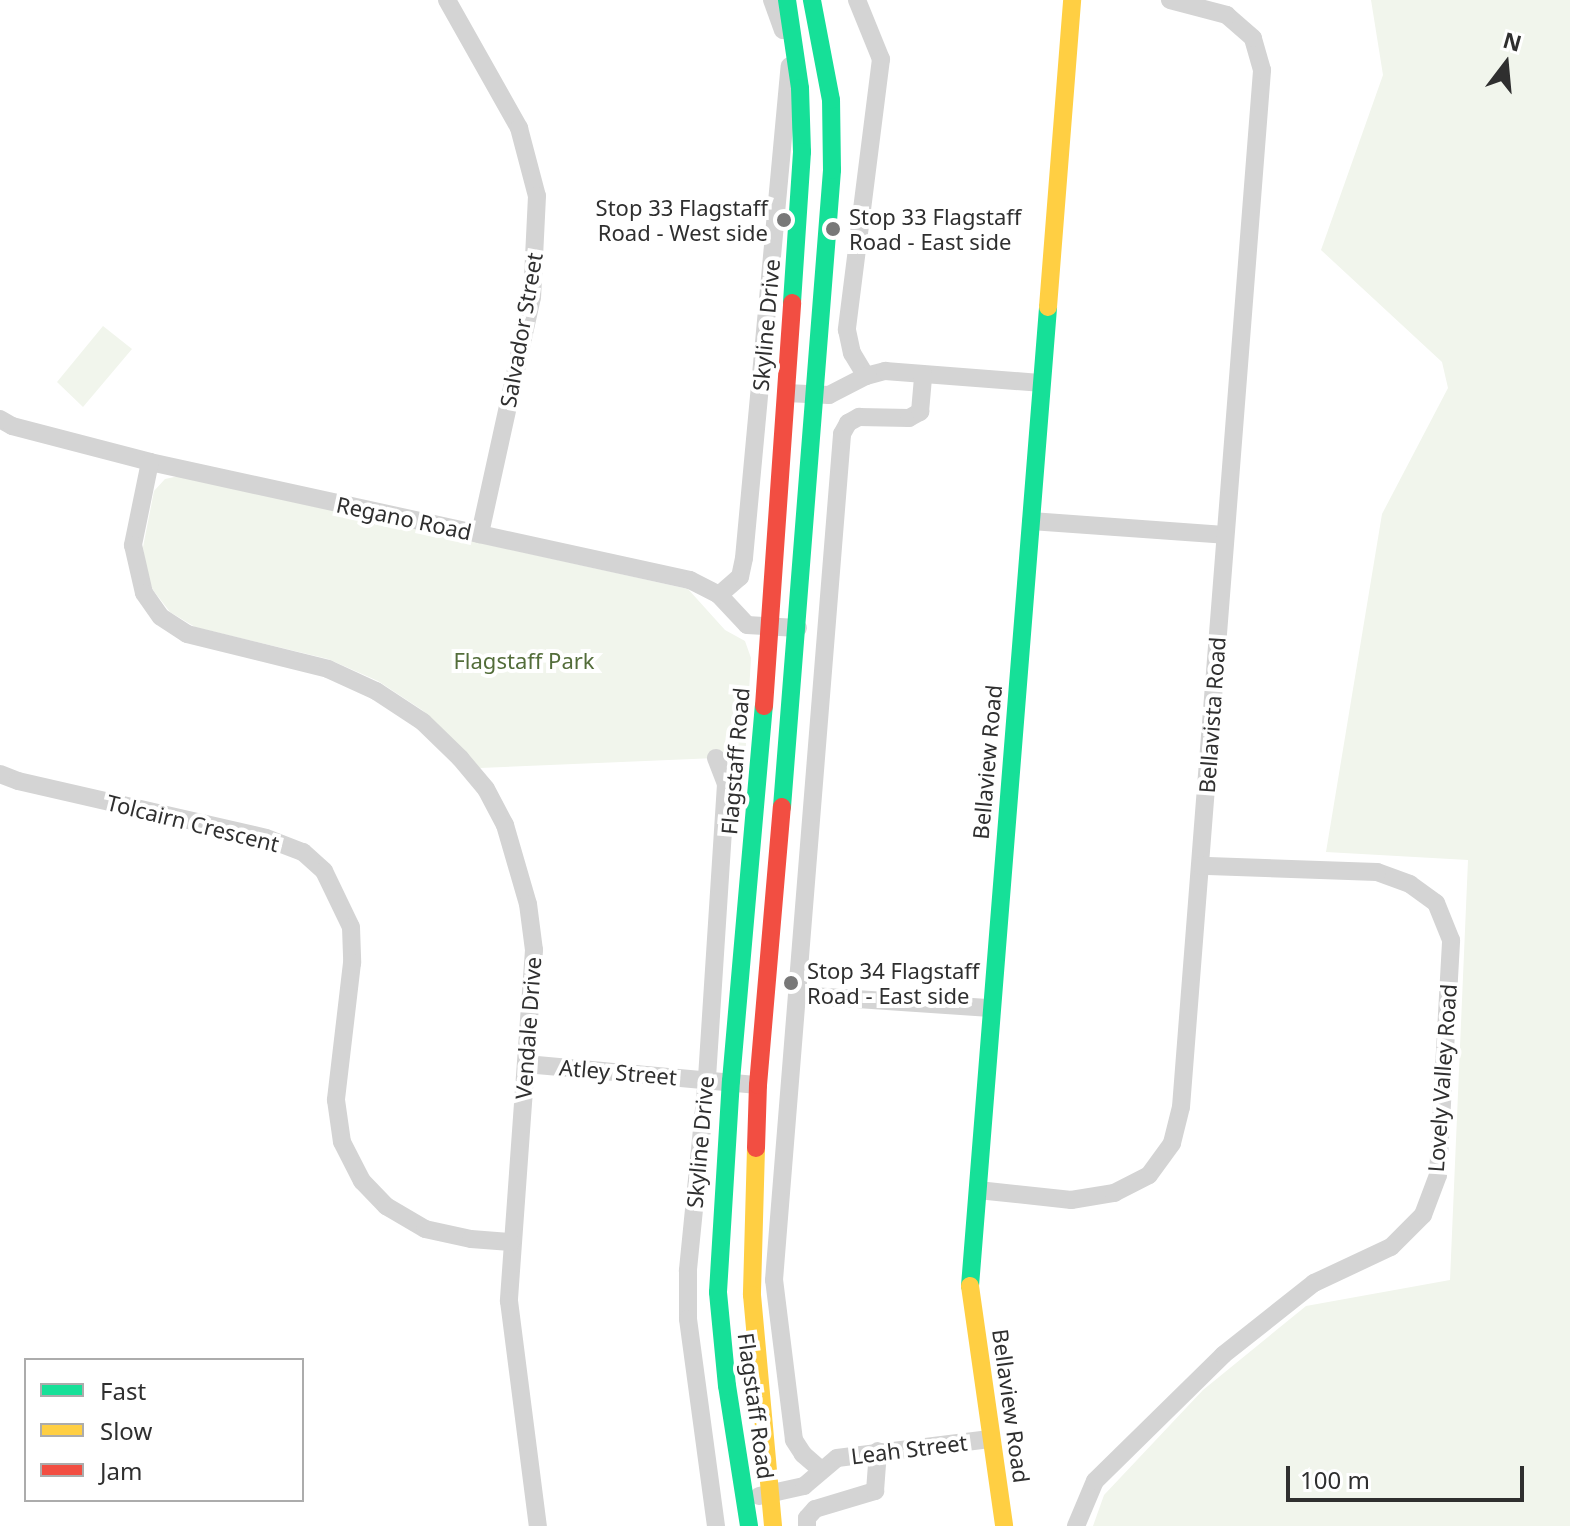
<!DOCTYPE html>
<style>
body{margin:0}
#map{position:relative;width:1570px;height:1526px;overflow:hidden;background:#fff;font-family:"Noto Sans",sans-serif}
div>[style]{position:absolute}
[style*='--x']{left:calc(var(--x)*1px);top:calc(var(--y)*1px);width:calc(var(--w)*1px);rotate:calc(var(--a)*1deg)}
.green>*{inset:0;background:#f1f5ec}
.street>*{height:18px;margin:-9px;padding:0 9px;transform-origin:9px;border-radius:9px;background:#d4d4d4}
.fast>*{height:18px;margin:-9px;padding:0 9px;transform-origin:9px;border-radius:9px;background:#16e098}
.slow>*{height:18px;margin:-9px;padding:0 9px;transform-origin:9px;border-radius:9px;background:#ffcf43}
.jam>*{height:18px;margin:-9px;padding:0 9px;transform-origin:9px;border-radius:9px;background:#f24e42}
.dots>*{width:22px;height:22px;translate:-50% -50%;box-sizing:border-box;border:4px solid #fff;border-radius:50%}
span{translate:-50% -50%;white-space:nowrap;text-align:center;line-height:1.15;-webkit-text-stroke:8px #fff;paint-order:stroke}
.poi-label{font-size:22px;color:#2f2f2f}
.right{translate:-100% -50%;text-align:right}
.left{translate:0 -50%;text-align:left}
.street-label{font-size:22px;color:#2f2f2f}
.park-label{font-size:22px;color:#536d3a}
.legend{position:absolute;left:24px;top:1358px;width:280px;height:144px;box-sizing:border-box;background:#fff;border:2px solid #acacac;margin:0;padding:10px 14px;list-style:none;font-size:24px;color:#2f2f2f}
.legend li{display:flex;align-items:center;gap:16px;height:40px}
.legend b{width:40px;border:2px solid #acacac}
.north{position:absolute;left:1466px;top:24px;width:80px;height:80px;-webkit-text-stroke:6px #fff;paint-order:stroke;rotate:16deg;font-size:22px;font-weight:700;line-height:32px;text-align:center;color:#2f2f2f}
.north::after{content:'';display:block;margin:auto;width:28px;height:36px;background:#2f2f2f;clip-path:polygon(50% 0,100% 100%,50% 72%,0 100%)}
.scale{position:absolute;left:1286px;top:1466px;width:238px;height:36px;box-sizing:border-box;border:4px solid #2f2f2f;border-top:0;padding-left:10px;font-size:24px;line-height:28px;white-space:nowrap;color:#2f2f2f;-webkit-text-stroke:6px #fff;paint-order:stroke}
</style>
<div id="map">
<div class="green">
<i style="clip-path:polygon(1371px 0,1570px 0,1570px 1526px,1093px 1526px,1104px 1495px,1203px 1390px,1306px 1306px,1450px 1280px,1468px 860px,1326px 852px,1382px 514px,1448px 388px,1442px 362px,1321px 250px,1383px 75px)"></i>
<i style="clip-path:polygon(103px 326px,132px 349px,83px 407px,57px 382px)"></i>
<i style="clip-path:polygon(179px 476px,688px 589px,725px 630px,745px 641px,751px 658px,745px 760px,716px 758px,480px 768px,422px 710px,378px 681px,328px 659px,195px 627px,170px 612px,153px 590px,145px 570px,143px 547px,154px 491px,165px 479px)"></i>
</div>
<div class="street">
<i style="--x:447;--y:0;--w:147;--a:60.6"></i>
<i style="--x:519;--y:128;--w:70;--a:75.2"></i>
<i style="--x:537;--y:196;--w:101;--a:92.8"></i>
<i style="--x:532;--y:297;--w:243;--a:102.4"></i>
<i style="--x:772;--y:0;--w:32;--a:70"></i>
<i style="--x:857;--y:0;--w:64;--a:67.9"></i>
<i style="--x:881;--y:59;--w:273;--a:97.2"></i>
<i style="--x:847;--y:330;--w:24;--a:78"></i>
<i style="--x:852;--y:353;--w:27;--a:59"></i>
<i style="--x:786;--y:393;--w:43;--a:2.7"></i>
<i style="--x:829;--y:395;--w:42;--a:-27.2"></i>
<i style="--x:866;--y:376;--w:20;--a:-15"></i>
<i style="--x:885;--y:371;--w:155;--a:4.4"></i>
<i style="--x:0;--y:419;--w:14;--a:30"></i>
<i style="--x:12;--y:426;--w:143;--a:14.6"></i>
<i style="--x:150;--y:462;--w:553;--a:12.33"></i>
<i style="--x:690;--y:580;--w:33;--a:27"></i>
<i style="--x:719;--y:595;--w:41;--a:47"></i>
<i style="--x:747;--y:625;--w:51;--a:3.4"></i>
<i style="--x:150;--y:462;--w:85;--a:101.6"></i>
<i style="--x:133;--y:545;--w:49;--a:77.1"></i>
<i style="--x:144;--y:593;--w:29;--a:55"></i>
<i style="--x:161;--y:617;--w:31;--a:33"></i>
<i style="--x:187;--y:634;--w:145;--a:13.9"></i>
<i style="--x:328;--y:669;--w:53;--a:24.6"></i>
<i style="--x:376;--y:691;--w:56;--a:33.4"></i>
<i style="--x:423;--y:722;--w:52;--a:44.2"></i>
<i style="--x:460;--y:758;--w:40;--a:50"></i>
<i style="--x:486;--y:789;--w:41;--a:62.2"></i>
<i style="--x:505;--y:825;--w:82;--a:73.8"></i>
<i style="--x:528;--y:904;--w:46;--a:82.6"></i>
<i style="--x:534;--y:950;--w:352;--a:94.1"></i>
<i style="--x:509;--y:1301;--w:227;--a:82.7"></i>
<i style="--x:1031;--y:521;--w:194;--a:4.1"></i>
<i style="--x:719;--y:595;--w:28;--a:-41"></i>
<i style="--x:740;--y:577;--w:19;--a:-78"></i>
<i style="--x:744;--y:558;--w:494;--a:-84.7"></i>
<i style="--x:716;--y:758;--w:28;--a:69"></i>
<i style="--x:726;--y:784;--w:296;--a:93.7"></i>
<i style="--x:707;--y:1079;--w:193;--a:95.7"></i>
<i style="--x:688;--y:1271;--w:48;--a:90"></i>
<i style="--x:688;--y:1319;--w:209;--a:82.3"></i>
<i style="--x:0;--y:774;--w:19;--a:21"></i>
<i style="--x:18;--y:781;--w:254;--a:12.9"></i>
<i style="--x:266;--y:838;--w:40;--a:21"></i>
<i style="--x:303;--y:852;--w:28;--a:42"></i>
<i style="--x:324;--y:871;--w:62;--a:64.3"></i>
<i style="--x:351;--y:927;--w:36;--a:88"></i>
<i style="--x:352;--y:963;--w:138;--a:96.7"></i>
<i style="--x:336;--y:1100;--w:42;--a:81.9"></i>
<i style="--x:342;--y:1142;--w:44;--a:62.9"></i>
<i style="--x:362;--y:1181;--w:35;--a:46"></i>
<i style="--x:386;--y:1206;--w:45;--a:30.5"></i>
<i style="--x:425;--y:1229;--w:47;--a:12.3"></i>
<i style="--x:471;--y:1239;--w:40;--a:4.3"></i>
<i style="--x:798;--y:995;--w:193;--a:3.9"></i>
<i style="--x:526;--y:1064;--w:233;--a:5.2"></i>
<i style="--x:978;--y:1190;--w:94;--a:6.1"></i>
<i style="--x:1071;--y:1200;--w:44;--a:-9.2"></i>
<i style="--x:1114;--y:1193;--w:39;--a:-27"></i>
<i style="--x:1149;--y:1175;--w:39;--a:-54"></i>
<i style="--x:1172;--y:1143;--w:37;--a:-76"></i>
<i style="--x:1181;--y:1107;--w:1040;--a:-85.53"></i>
<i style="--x:1262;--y:70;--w:33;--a:-106"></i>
<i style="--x:1253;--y:38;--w:35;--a:-139"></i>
<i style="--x:1227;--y:15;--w:59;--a:-165.3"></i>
<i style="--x:820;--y:1469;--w:23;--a:-139"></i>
<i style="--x:803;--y:1454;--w:17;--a:-123"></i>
<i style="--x:794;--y:1440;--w:161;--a:-97.1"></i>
<i style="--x:774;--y:1280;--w:849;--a:-85.4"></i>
<i style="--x:842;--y:434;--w:13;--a:-61"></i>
<i style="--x:848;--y:423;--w:13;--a:-29"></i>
<i style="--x:859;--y:417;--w:50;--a:1.1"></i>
<i style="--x:909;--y:418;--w:13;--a:-29"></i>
<i style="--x:920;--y:412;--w:38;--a:-85"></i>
<i style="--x:759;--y:1496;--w:46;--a:-12.5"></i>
<i style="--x:804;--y:1486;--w:43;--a:-40.3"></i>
<i style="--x:837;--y:1458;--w:154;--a:-7.1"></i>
<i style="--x:807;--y:1526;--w:8;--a:-90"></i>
<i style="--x:807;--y:1518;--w:12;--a:-48"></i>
<i style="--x:815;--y:1509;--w:63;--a:-16.7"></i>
<i style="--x:875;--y:1491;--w:40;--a:-85.7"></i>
<i style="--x:1076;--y:1526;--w:49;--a:-67.1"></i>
<i style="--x:1095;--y:1481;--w:180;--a:-44.5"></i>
<i style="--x:1223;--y:1355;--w:116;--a:-38.4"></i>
<i style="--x:1314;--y:1283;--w:85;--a:-25.1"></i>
<i style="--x:1391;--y:1247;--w:45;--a:-45"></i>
<i style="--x:1423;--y:1215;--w:43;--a:-69.4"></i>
<i style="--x:1438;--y:1175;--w:235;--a:-86.8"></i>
<i style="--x:1451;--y:940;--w:40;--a:-112"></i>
<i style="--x:1436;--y:903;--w:32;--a:-144"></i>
<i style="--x:1410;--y:884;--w:35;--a:-160"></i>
<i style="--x:1377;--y:872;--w:176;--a:-178"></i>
</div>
<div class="fast">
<i style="--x:787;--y:0;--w:89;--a:81.6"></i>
<i style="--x:800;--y:88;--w:64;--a:88.2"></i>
<i style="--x:802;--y:152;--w:151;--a:93.8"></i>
<i style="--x:782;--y:807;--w:639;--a:-85.51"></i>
<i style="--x:832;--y:170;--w:70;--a:-90.8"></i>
<i style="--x:831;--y:100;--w:102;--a:-100.8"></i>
<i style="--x:970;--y:1286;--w:982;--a:-85.44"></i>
<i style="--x:749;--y:1526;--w:142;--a:-98.9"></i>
<i style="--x:727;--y:1386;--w:94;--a:-95.5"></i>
<i style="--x:718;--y:1292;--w:211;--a:-86.5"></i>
<i style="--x:731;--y:1081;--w:376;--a:-85"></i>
</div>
<div class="slow">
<i style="--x:1048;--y:307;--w:308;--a:-85.5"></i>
<i style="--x:756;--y:1148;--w:147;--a:91.6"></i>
<i style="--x:752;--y:1295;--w:232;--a:84.8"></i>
<i style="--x:970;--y:1286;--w:242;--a:81.9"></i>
</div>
<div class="jam">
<i style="--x:764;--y:706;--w:404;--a:-86"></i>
<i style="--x:756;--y:1148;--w:63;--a:-88.2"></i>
<i style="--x:758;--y:1085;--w:279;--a:-85.1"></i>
</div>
<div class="dots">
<i style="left:784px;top:220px;background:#787878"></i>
<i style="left:833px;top:229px;background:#787878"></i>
<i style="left:791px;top:983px;background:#787878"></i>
</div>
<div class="poi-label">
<span class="right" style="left:768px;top:220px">Stop 33 Flagstaff<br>Road - West side</span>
<span class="left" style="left:849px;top:229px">Stop 33 Flagstaff<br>Road - East side</span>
<span class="left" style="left:807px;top:983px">Stop 34 Flagstaff<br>Road - East side</span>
</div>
<div class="street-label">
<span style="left:766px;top:325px;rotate:-85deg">Skyline Drive</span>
<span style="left:521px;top:330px;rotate:-80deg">Salvador Street</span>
<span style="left:404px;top:518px;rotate:12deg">Regano Road</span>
<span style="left:1212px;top:715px;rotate:-86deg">Bellavista Road</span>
<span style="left:735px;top:761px;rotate:-85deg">Flagstaff Road</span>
<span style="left:987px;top:762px;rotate:-85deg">Bellaview Road</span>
<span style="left:193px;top:823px;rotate:14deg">Tolcairn Crescent</span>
<span style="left:528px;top:1028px;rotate:-86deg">Vendale Drive</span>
<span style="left:618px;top:1072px;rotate:5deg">Atley Street</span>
<span style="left:1442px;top:1078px;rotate:-86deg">Lovely Valley Road</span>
<span style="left:700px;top:1142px;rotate:-85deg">Skyline Drive</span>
<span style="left:756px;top:1406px;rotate:82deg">Flagstaff Road</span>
<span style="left:1011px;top:1406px;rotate:82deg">Bellaview Road</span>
<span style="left:909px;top:1449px;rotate:-7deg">Leah Street</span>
</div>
<div class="park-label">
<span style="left:524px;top:661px">Flagstaff Park</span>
</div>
<ul class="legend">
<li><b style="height:10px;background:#16e098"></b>Fast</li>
<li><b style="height:10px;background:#ffcf43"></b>Slow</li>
<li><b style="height:10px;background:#f24e42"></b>Jam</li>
</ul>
<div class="north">N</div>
<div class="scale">100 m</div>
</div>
